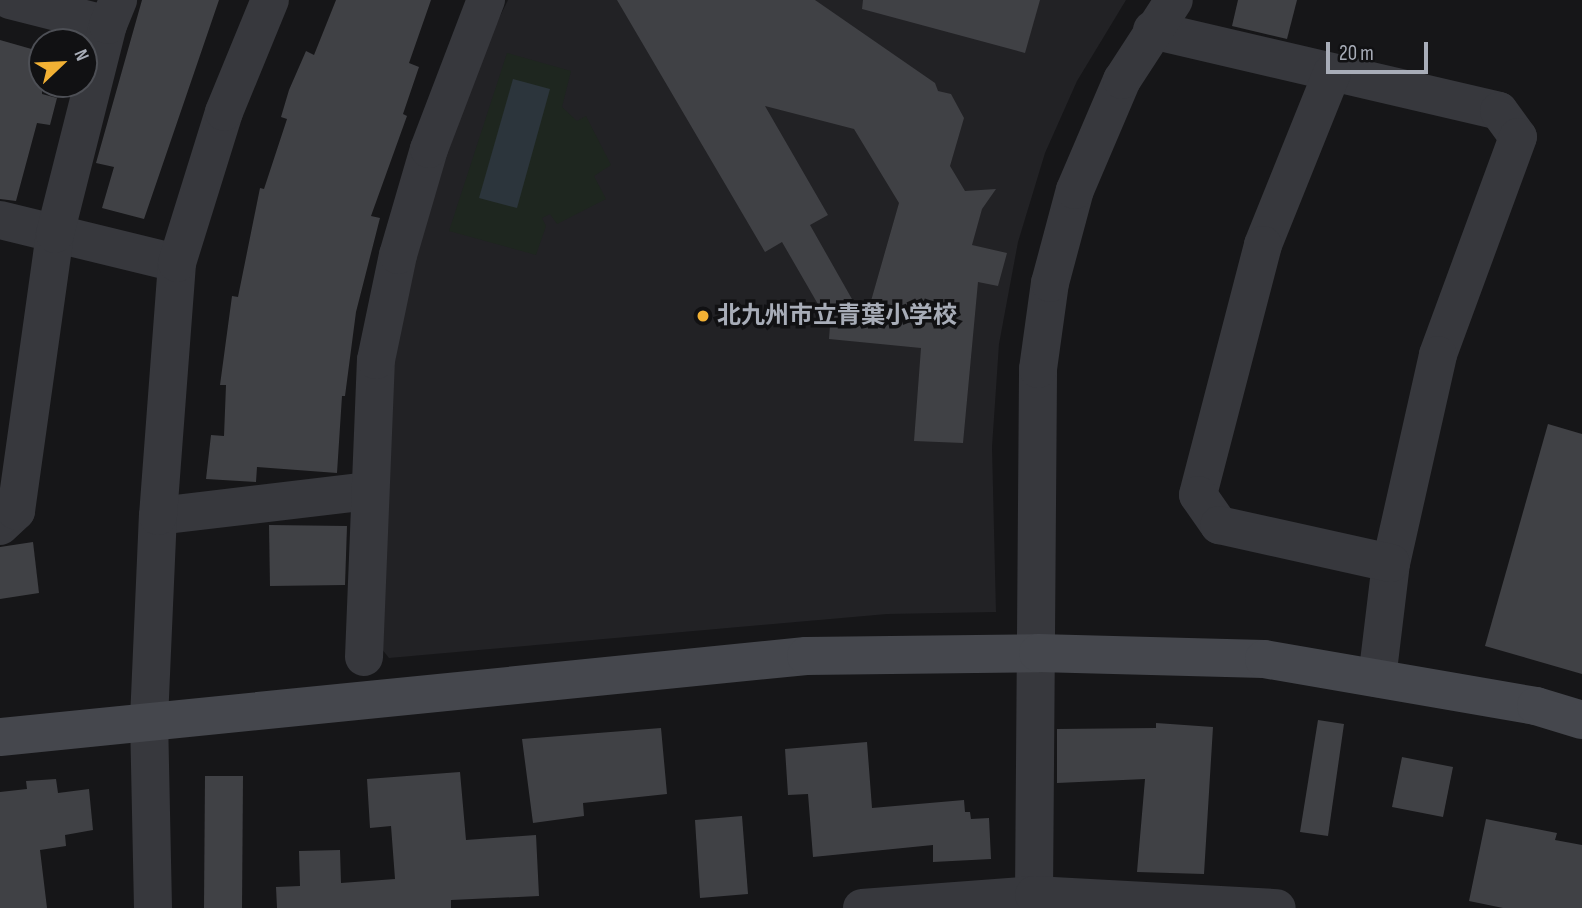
<!DOCTYPE html>
<meta charset="utf-8">
<style>
body{margin:0}
#map{position:relative;width:1582px;height:908px;overflow:hidden;background:#161618;font-family:"Sofia Sans Condensed","Noto Sans JP",sans-serif}
div>[style]{position:absolute}
[style*='--x']{left:calc(var(--x)*1px);top:calc(var(--y)*1px);width:calc(var(--w)*1px);rotate:calc(var(--a)*1deg)}
.built>*{inset:0;background:#222225}
.green>*{inset:0;background:#1e261f}
.water>*{inset:0;background:#2c353c}
.building>*{inset:0;background:#404145}
.street>*{height:38px;margin:-19px;padding:0 19px;transform-origin:19px;border-radius:19px;background:#37383d}
.secondary>*{height:38px;margin:-19px;padding:0 19px;transform-origin:19px;border-radius:19px;background:#45474d}
.dots>*{width:19px;height:19px;translate:-50% -50%;box-sizing:border-box;border:4px solid #111113;border-radius:50%}
span{translate:-50% -50%;white-space:nowrap;text-align:center;line-height:1.15;-webkit-text-stroke:7px #111113;paint-order:stroke}
.poi-label{font-size:24px;color:#a8adb8;font-weight:700}
.left{translate:0 -50%;text-align:left}
.north{position:absolute;left:28px;top:28px;width:70px;height:70px;box-sizing:border-box;background:#111113;border:2px solid #4d4f55;border-radius:50%;rotate:67deg;font-size:19px;font-weight:700;line-height:28px;text-align:center;color:#a8adb8}
.north::after{content:'';display:block;margin:auto;width:24px;height:32px;background:#f2b134;clip-path:polygon(50% 0,100% 100%,50% 72%,0 100%)}
.scale{position:absolute;left:1326px;top:42px;width:102px;height:32px;box-sizing:border-box;border:4px solid #a8adb8;border-top:0;padding-left:9px;font-size:21px;line-height:24px;white-space:nowrap;color:#a8adb8;-webkit-text-stroke:5px #111113;paint-order:stroke}
</style>
<div id="map">
<div class="built">
<i style="clip-path:polygon(508px 0,1126px 0,1077px 81px,1045px 153px,1018px 242px,999px 344px,992px 447px,996px 612px,887px 614px,389px 658px,373px 638px,381px 461px,405px 288px,457px 104px)"></i>
</div>
<div class="green">
<i style="clip-path:polygon(507px 53px,571px 71px,562px 107px,577px 121px,586px 116px,611px 165px,594px 176px,606px 199px,557px 224px,550px 214px,542px 218px,546px 226px,536px 255px,449px 231px)"></i>
</div>
<div class="water">
<i style="clip-path:polygon(513px 79px,550px 89px,517px 208px,479px 198px)"></i>
</div>
<div class="building">
<i style="clip-path:polygon(142px 0,219px 0,144px 219px,102px 208px,114px 167px,96px 163px)"></i>
<i style="clip-path:polygon(336px 0,431px 0,409px 63px,419px 67px,403px 114px,407px 116px,371px 216px,380px 218px,356px 312px,345px 396px,342px 396px,337px 473px,257px 467px,256px 482px,206px 479px,211px 435px,224px 436px,226px 385px,220px 385px,232px 296px,238px 297px,260px 188px,264px 189px,287px 119px,281px 117px,289px 90px,306px 51px,314px 55px)"></i>
<i style="clip-path:polygon(evenodd,617px 0,815px 0,935px 83px,938px 91px,951px 94px,964px 118px,950px 166px,965px 191px,996px 189px,982px 209px,972px 245px,1007px 253px,998px 286px,978px 282px,963px 443px,914px 441px,921px 348px,829px 339px,830px 325px,782px 242px,765px 252px,617px 0,765px 106px,854px 129px,899px 203px,865px 322px,810px 225px,828px 215px,765px 106px)"></i>
<i style="clip-path:polygon(863px 0,1040px 0,1025px 53px,862px 9px)"></i>
<i style="clip-path:polygon(1238px 0,1297px 0,1287px 39px,1232px 26px)"></i>
<i style="clip-path:polygon(0 40px,42px 52px,42px 94px,57px 98px,50px 125px,37px 123px,16px 201px,0 199px)"></i>
<i style="clip-path:polygon(1548px 424px,1582px 434px,1582px 674px,1485px 646px)"></i>
<i style="clip-path:polygon(269px 525px,347px 526px,345px 585px,270px 586px)"></i>
<i style="clip-path:polygon(33px 542px,39px 593px,0 599px,0 547px)"></i>
<i style="clip-path:polygon(1318px 720px,1344px 724px,1328px 836px,1300px 832px)"></i>
<i style="clip-path:polygon(1156px 723px,1213px 727px,1204px 874px,1137px 872px,1145px 779px,1057px 783px,1057px 729px,1156px 728px)"></i>
<i style="clip-path:polygon(661px 728px,667px 794px,583px 803px,584px 816px,533px 823px,522px 739px)"></i>
<i style="clip-path:polygon(867px 742px,872px 808px,964px 800px,965px 812px,970px 812px,971px 819px,989px 818px,991px 859px,933px 862px,933px 845px,813px 857px,808px 794px,788px 795px,785px 749px)"></i>
<i style="clip-path:polygon(1402px 757px,1453px 767px,1443px 817px,1392px 807px)"></i>
<i style="clip-path:polygon(460px 772px,466px 840px,536px 835px,539px 896px,451px 900px,451px 908px,277px 908px,276px 887px,300px 886px,299px 851px,340px 850px,341px 883px,395px 879px,391px 826px,370px 828px,367px 779px)"></i>
<i style="clip-path:polygon(205px 776px,243px 776px,242px 908px,204px 908px)"></i>
<i style="clip-path:polygon(56px 779px,58px 793px,89px 789px,93px 830px,65px 835px,66px 846px,40px 850px,47px 908px,0 908px,0 792px,27px 789px,26px 781px)"></i>
<i style="clip-path:polygon(742px 816px,748px 894px,700px 898px,695px 820px)"></i>
<i style="clip-path:polygon(1486px 819px,1557px 833px,1555px 840px,1582px 845px,1582px 908px,1503px 908px,1469px 901px)"></i>
</div>
<div class="street">
<i style="--x:10;--y:0;--w:101;--a:14.3"></i>
<i style="--x:1152;--y:30;--w:356;--a:13.1"></i>
<i style="--x:1499;--y:111;--w:32;--a:54"></i>
<i style="--x:1518;--y:137;--w:232;--a:110.2"></i>
<i style="--x:1438;--y:355;--w:213;--a:102.7"></i>
<i style="--x:1391;--y:563;--w:116;--a:96.9"></i>
<i style="--x:1332;--y:73;--w:185;--a:111.9"></i>
<i style="--x:1263;--y:245;--w:258;--a:104.6"></i>
<i style="--x:1198;--y:495;--w:37;--a:55"></i>
<i style="--x:1219;--y:525;--w:176;--a:12.5"></i>
<i style="--x:0;--y:220;--w:182;--a:13.7"></i>
<i style="--x:158;--y:516;--w:211;--a:-6.8"></i>
<i style="--x:0;--y:526;--w:22;--a:-43"></i>
<i style="--x:16;--y:511;--w:280;--a:-82"></i>
<i style="--x:55;--y:234;--w:216;--a:-75.8"></i>
<i style="--x:108;--y:25;--w:27;--a:-68"></i>
<i style="--x:364;--y:657;--w:297;--a:-87.7"></i>
<i style="--x:376;--y:360;--w:107;--a:-78.2"></i>
<i style="--x:398;--y:255;--w:110;--a:-73.7"></i>
<i style="--x:429;--y:149;--w:160;--a:-69.1"></i>
<i style="--x:1034;--y:895;--w:526;--a:-89.56"></i>
<i style="--x:1038;--y:369;--w:87;--a:-82.1"></i>
<i style="--x:1050;--y:283;--w:96;--a:-75"></i>
<i style="--x:1075;--y:190;--w:120;--a:-66.9"></i>
<i style="--x:1122;--y:80;--w:95;--a:-57"></i>
<i style="--x:153;--y:908;--w:188;--a:-91.2"></i>
<i style="--x:149;--y:720;--w:204;--a:-87.5"></i>
<i style="--x:158;--y:516;--w:254;--a:-85.7"></i>
<i style="--x:177;--y:263;--w:158;--a:-72.7"></i>
<i style="--x:224;--y:112;--w:121;--a:-67.7"></i>
<i style="--x:862;--y:908;--w:172;--a:-4.3"></i>
<i style="--x:1034;--y:895;--w:243;--a:3.1"></i>
</div>
<div class="secondary">
<i style="--x:0;--y:737;--w:810;--a:-5.74"></i>
<i style="--x:806;--y:656;--w:232;--a:-0.7"></i>
<i style="--x:1038;--y:653;--w:226;--a:1.5"></i>
<i style="--x:1264;--y:659;--w:276;--a:9.8"></i>
<i style="--x:1536;--y:706;--w:48;--a:16.9"></i>
</div>
<div class="dots">
<i style="left:703px;top:316px;background:#f2b134"></i>
</div>
<div class="poi-label">
<span class="left" style="left:717px;top:316px">北九州市立青葉小学校</span>
</div>
<div class="north">N</div>
<div class="scale">20 m</div>
</div>
